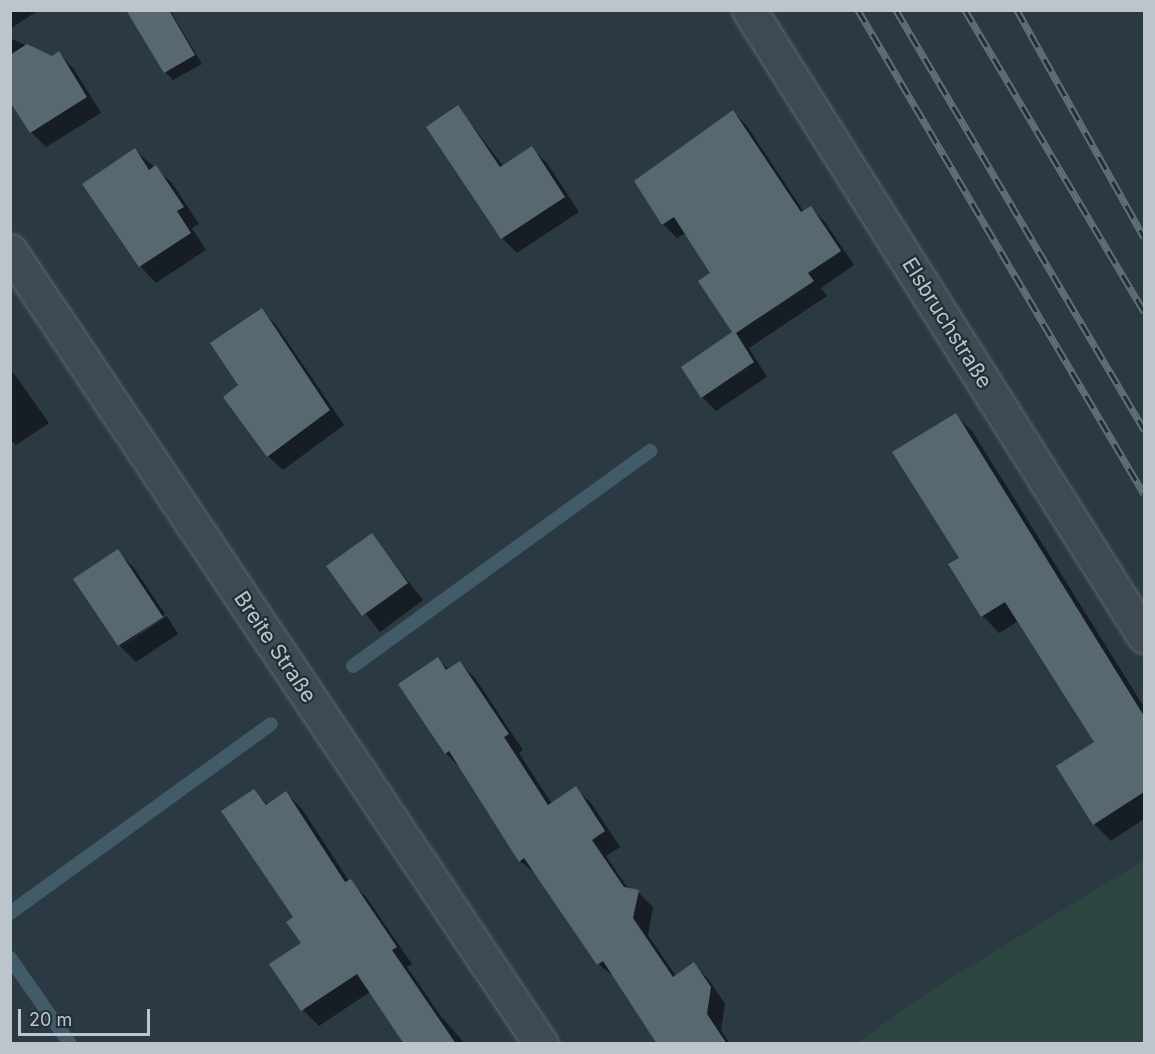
<!DOCTYPE html>
<meta charset="utf-8">
<style>
body{margin:0}
#map{position:relative;width:1155px;height:1054px;overflow:hidden;background:#2a3942;font-family:Inter,sans-serif}
div>[style]{position:absolute}
[style*='--x']{left:calc(var(--x)*1px);top:calc(var(--y)*1px);width:calc(var(--w)*1px);rotate:calc(var(--a)*1deg)}
.green>*{inset:0;background:#2d4541}
.shadow>*{inset:0;background:#0007}
.stream>*{height:14px;margin:-7px;padding:0 7px;transform-origin:7px;border-radius:7px;background:#415b69}
.building>*{inset:0;background:#586871}
.roads{filter:drop-shadow(0 0 2px #5c686f) drop-shadow(0 0 2px #5c686f)}
.street>*{height:33px;margin:-16.5px;padding:0 16.5px;transform-origin:16.5px;border-radius:16.5px;background:#3e4a51}
.rail>*{height:7px;margin-top:-3.5px;transform-origin:0;background:repeating-linear-gradient(90deg,#222f37 0 14px,#606f78 0 28px);box-sizing:border-box;border-block:2px solid #606f78}
span{translate:-50% -50%;white-space:nowrap;text-align:center;line-height:1.15;-webkit-text-stroke:4.5px #222f37;paint-order:stroke}
.street-label{font-size:21px;color:#bbc5cb}
.frame{position:absolute;inset:0;border:12px solid #bbc5cb;pointer-events:none}
.scale{position:absolute;left:18px;top:1009px;width:132px;height:27px;box-sizing:border-box;border:3px solid #bbc5cb;border-top:0;padding-left:8px;font-size:18px;line-height:21px;white-space:nowrap;color:#bbc5cb;-webkit-text-stroke:4px #222f37;paint-order:stroke}
</style>
<div id="map">
<div class="green">
<i style="clip-path:polygon(1144px 860px,1144px 1043px,857px 1043px,928px 992px)"></i>
</div>
<div class="shadow">
<i style="clip-path:polygon(10px 10px,39px 10px,10px 29px)"></i>
<i style="clip-path:polygon(143px 10px,170px 10px,202px 64px,173px 80px,165px 72px)"></i>
<i style="clip-path:polygon(10px 38px,52px 58px,59px 53px,74px 69px,101px 113px,46px 147px,31px 132px,10px 99px)"></i>
<i style="clip-path:polygon(458px 107px,503px 166px,531px 148px,547px 163px,579px 212px,517px 253px,502px 238px)"></i>
<i style="clip-path:polygon(733px 112px,747px 126px,804px 212px,810px 207px,825px 222px,854px 265px,821px 288px,827px 296px,749px 348px,767px 377px,716px 411px,702px 397px,734px 333px,712px 273px,686px 233px,677px 238px,663px 224px,636px 182px)"></i>
<i style="clip-path:polygon(135px 150px,172px 183px,199px 224px,192px 228px,206px 250px,156px 283px,140px 266px)"></i>
<i style="clip-path:polygon(262px 310px,276px 325px,344px 425px,283px 470px,268px 456px,240px 385px)"></i>
<i style="clip-path:polygon(10px 368px,49px 423px,16px 445px,10px 440px)"></i>
<i style="clip-path:polygon(955px 414px,972px 431px,1144px 707px,1144px 819px,1111px 841px,1094px 824px,1058px 767px,1096px 743px,1019px 621px,999px 633px,983px 616px,950px 565px,961px 558px)"></i>
<i style="clip-path:polygon(372px 535px,423px 600px,380px 632px,328px 567px)"></i>
<i style="clip-path:polygon(117px 551px,134px 568px,165px 614px,121px 647px,167px 616px,178px 634px,136px 662px,119px 645px,75px 579px)"></i>
<i style="clip-path:polygon(438px 659px,449px 670px,460px 663px,475px 678px,523px 750px,519px 753px,552px 804px,575px 788px,591px 803px,620px 847px,606px 856px,629px 890px,638px 892px,653px 907px,648px 935px,676px 976px,694px 964px,709px 980px,725px 1004px,721px 1030px,730px 1044px,660px 1044px,616px 978px,598px 964px,537px 875px,520px 861px,461px 769px,446px 753px)"></i>
<i style="clip-path:polygon(254px 791px,268px 805px,286px 793px,302px 809px,349px 881px,366px 897px,412px 964px,407px 967px,440px 1015px,465px 1044px,397px 1044px,403px 1040px,370px 992px,319px 1026px,303px 1010px,271px 964px,303px 943px)"></i>
</div>
<div class="stream">
<i style="--x:353;--y:666;--w:367;--a:-35.9"></i>
<i style="--x:10;--y:913;--w:322;--a:-35.9"></i>
<i style="--x:10;--y:958;--w:105;--a:55.1"></i>
</div>
<div class="building">
<i style="clip-path:polygon(126px 10px,169px 10px,195px 55px,164px 73px)"></i>
<i style="clip-path:polygon(27px 44px,52px 56px,59px 51px,87px 97px,30px 133px,10px 102px,10px 55px)"></i>
<i style="clip-path:polygon(458px 105px,500px 167px,532px 146px,565px 197px,501px 239px,426px 127px)"></i>
<i style="clip-path:polygon(733px 110px,801px 212px,811px 206px,841px 251px,808px 273px,814px 281px,736px 333px,754px 362px,701px 398px,681px 367px,732px 332px,698px 281px,710px 273px,674px 217px,662px 225px,634px 181px)"></i>
<i style="clip-path:polygon(135px 148px,149px 170px,156px 165px,184px 207px,177px 211px,191px 233px,139px 267px,82px 184px)"></i>
<i style="clip-path:polygon(262px 308px,330px 410px,267px 457px,223px 397px,238px 385px,210px 343px)"></i>
<i style="clip-path:polygon(956px 413px,1144px 716px,1144px 792px,1093px 825px,1056px 766px,1094px 742px,1005px 602px,981px 617px,948px 564px,959px 558px,892px 452px)"></i>
<i style="clip-path:polygon(372px 533px,408px 583px,362px 616px,326px 566px)"></i>
<i style="clip-path:polygon(118px 549px,163px 617px,118px 646px,73px 579px)"></i>
<i style="clip-path:polygon(438px 657px,446px 670px,460px 661px,509px 734px,504px 737px,548px 805px,576px 786px,605px 831px,592px 840px,624px 887px,639px 890px,633px 918px,673px 977px,694px 962px,711px 987px,707px 1014px,727px 1044px,657px 1044px,603px 961px,597px 965px,524px 858px,519px 862px,449px 751px,445px 754px,398px 684px)"></i>
<i style="clip-path:polygon(254px 789px,266px 805px,286px 791px,345px 882px,351px 879px,397px 947px,392px 950px,456px 1044px,404px 1044px,357px 974px,301px 1011px,269px 964px,301px 943px,286px 922px,293px 917px,221px 811px)"></i>
</div>
<div class="roads">
<div class="street">
<i style="--x:749;--y:10;--w:740;--a:57.75"></i>
<i style="--x:10;--y:251;--w:954;--a:56.19"></i>
</div>
</div>
<div class="rail">
<i style="--x:858;--y:10;--w:562;--a:59.42"></i>
<i style="--x:896;--y:10;--w:488;--a:59.4"></i>
<i style="--x:965;--y:10;--w:351;--a:59.3"></i>
<i style="--x:1017;--y:10;--w:260;--a:60.8"></i>
</div>
<div class="street-label">
<span style="left:947px;top:323px;rotate:58deg">Elsbruchstraße</span>
<span style="left:275px;top:647px;rotate:56deg">Breite Straße</span>
</div>
<div class="frame"></div>
<div class="scale">20 m</div>
</div>
